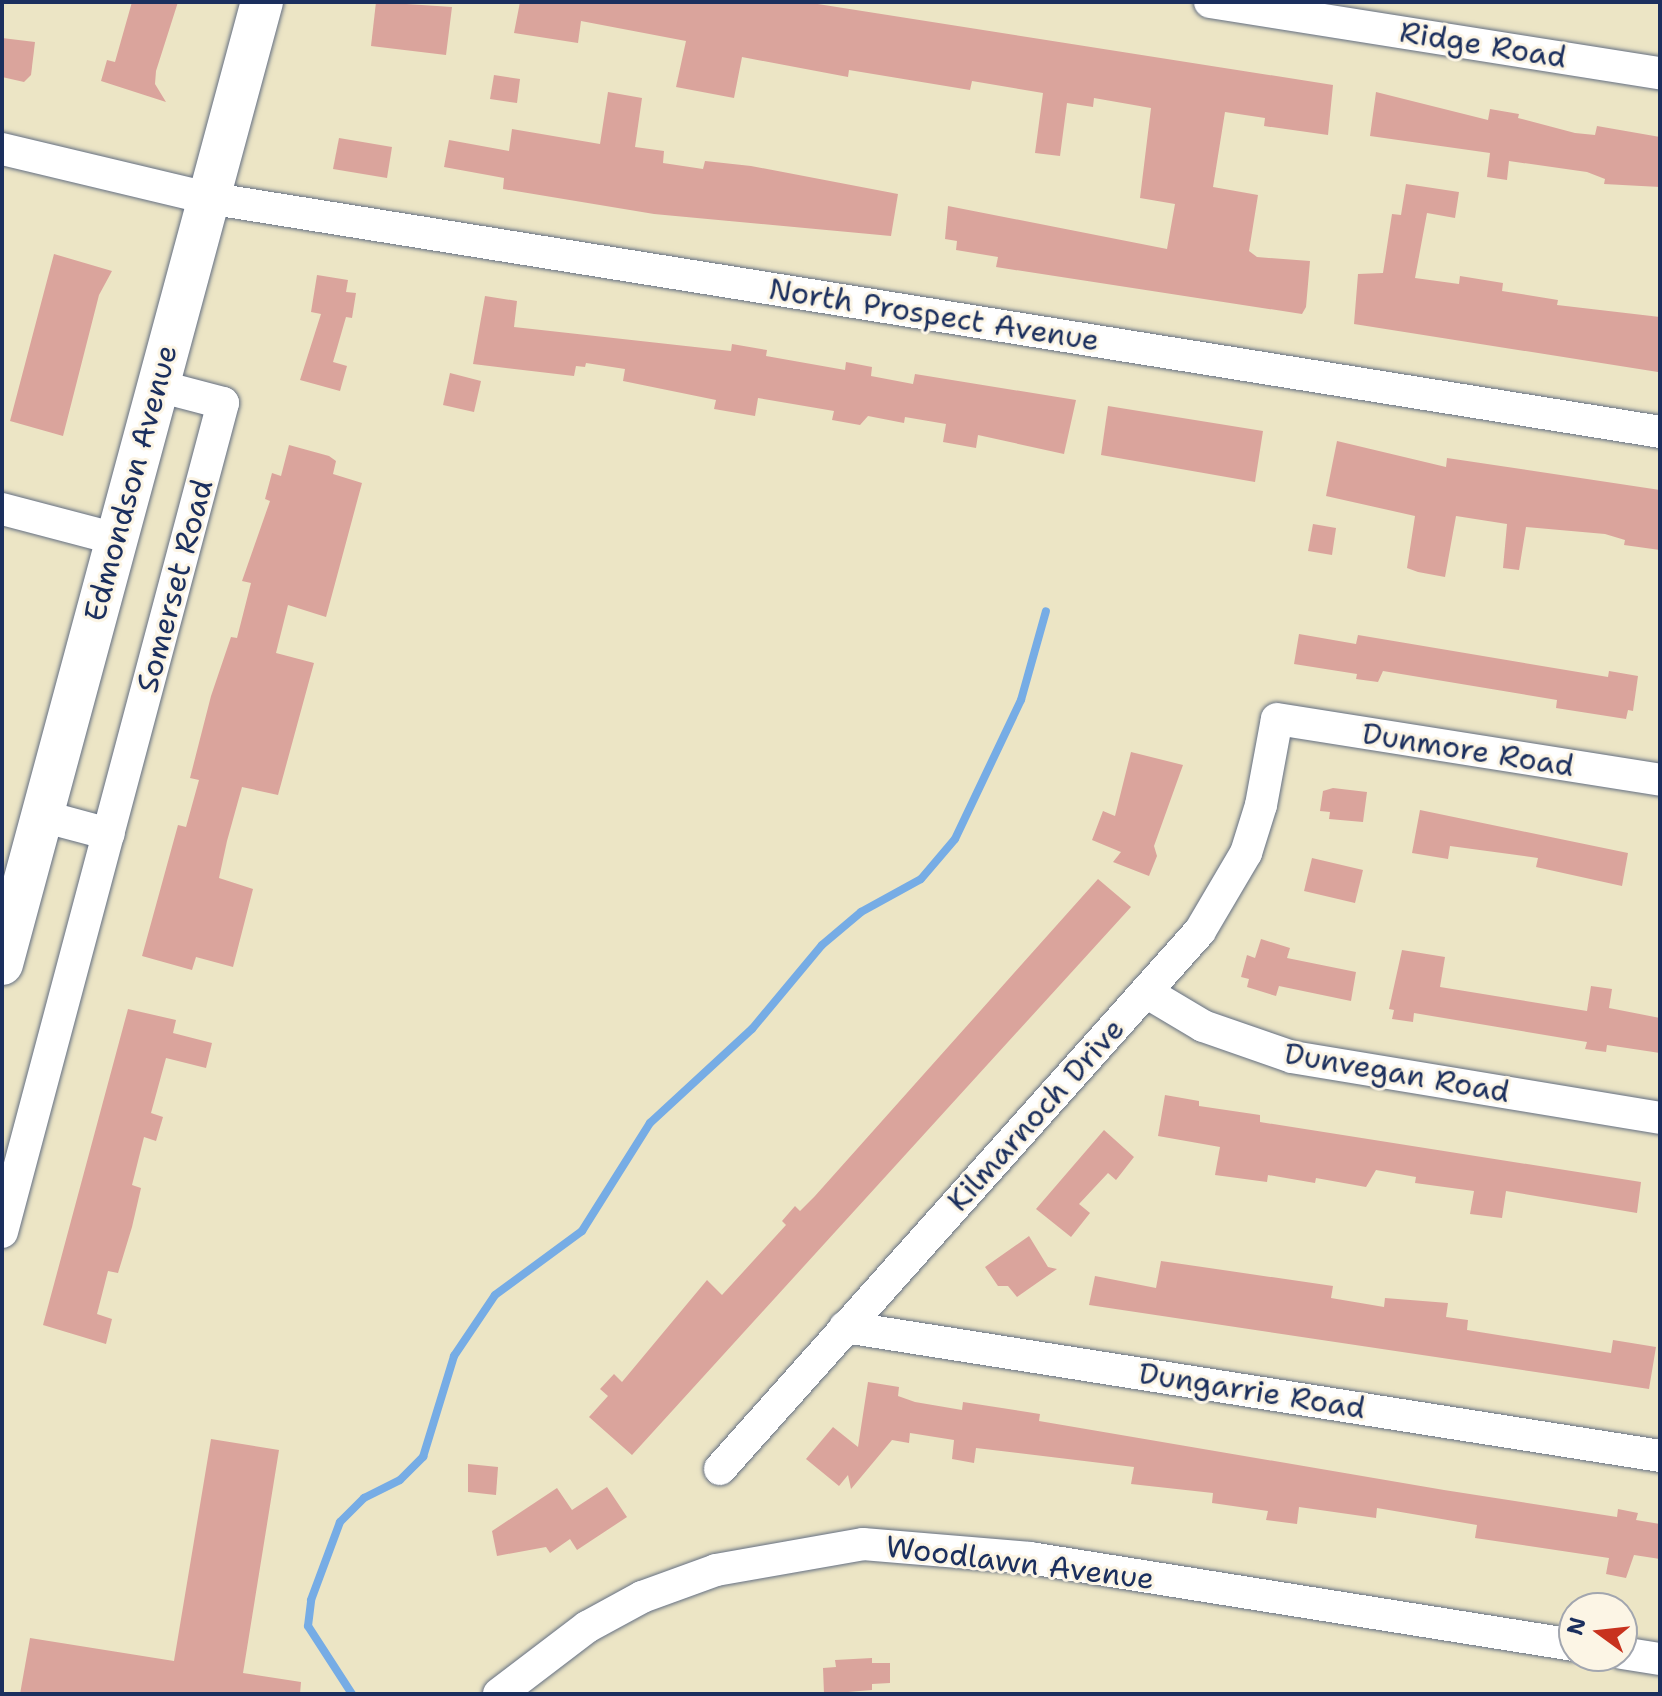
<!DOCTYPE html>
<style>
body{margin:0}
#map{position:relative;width:1662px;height:1696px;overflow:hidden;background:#ece5c5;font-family:"Shantell Sans",sans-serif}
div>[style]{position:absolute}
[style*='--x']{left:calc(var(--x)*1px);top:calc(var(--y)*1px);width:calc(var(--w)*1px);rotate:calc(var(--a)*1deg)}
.stream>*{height:8px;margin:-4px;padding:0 4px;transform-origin:4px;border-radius:4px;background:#76ace5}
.building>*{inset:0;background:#daa49c}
.roads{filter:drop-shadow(0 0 2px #646f82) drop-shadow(0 0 2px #646f82)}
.minor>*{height:32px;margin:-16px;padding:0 16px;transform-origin:16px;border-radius:16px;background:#fff}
.major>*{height:42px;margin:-21px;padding:0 21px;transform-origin:21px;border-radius:21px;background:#fff}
span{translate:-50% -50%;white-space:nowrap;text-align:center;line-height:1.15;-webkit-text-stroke:6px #fcf5e5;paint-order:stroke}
.street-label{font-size:30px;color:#1b2f5e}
.frame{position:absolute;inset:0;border:4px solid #1b2f5e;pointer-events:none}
.north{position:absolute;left:1558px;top:1592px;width:80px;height:80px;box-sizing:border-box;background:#fcf5e5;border:2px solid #a2a6af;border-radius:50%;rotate:285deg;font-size:22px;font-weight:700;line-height:32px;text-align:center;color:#1b2f5e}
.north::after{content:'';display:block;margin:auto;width:28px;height:36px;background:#c8321e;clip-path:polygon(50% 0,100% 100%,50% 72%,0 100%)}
</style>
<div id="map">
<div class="stream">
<i style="--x:352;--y:1694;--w:81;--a:-122.9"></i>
<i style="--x:308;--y:1626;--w:26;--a:-83"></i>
<i style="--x:311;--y:1600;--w:83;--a:-69.6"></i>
<i style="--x:340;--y:1522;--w:34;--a:-45"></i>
<i style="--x:364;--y:1498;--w:40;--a:-26.6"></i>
<i style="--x:400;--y:1480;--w:33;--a:-45"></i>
<i style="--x:423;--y:1457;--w:106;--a:-72.9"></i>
<i style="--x:454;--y:1356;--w:73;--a:-56.1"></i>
<i style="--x:495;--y:1295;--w:108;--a:-36.3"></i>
<i style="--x:582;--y:1231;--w:128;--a:-57.8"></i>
<i style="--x:650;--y:1123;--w:139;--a:-42.7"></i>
<i style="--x:752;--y:1029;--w:109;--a:-50.2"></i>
<i style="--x:822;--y:945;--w:51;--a:-40.2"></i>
<i style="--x:861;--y:912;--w:68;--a:-28.8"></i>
<i style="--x:921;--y:879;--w:52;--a:-49.6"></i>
<i style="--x:955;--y:839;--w:154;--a:-64.6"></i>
<i style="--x:1021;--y:700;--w:92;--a:-74.3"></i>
</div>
<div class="building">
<i style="clip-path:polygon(132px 2px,178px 2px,156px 71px,155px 84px,166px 102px,101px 81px,107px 60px,115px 62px)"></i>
<i style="clip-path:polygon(376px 2px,452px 7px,446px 55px,371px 46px)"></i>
<i style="clip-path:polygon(520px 2px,805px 2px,1333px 85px,1328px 135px,1264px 126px,1265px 118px,1225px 112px,1213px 187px,1258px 195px,1249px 251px,1257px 257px,1310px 261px,1306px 307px,1302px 314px,996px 267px,998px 257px,956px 250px,957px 241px,945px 239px,948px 206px,1167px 249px,1175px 204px,1140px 198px,1151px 108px,1094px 98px,1093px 107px,1067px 103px,1060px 156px,1035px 153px,1043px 93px,972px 81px,970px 90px,849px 70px,848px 77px,742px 57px,734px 98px,676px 87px,686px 41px,581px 21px,578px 43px,514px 33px)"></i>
<i style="clip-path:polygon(2px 38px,35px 42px,31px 75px,24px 82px,2px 77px)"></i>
<i style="clip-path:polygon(494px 75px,520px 79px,517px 103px,490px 99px)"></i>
<i style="clip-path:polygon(608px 92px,642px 98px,635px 147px,664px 151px,663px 163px,703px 169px,705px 161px,751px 166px,898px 194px,891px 236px,654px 214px,503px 189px,504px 178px,444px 167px,449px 140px,509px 151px,512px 129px,600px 144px)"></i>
<i style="clip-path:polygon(1376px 92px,1488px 120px,1490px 109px,1519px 114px,1518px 118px,1575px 133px,1595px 135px,1597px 126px,1660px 137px,1660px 187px,1604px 184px,1605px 179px,1587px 172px,1509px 161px,1507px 180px,1487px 177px,1490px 153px,1370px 136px)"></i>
<i style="clip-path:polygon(339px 138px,392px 147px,387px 178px,333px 169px)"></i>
<i style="clip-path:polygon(1406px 184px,1459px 192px,1455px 218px,1427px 213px,1415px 278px,1459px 284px,1460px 276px,1503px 283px,1502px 291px,1558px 300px,1557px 305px,1660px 317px,1658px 372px,1354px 324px,1358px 274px,1383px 273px,1392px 214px,1401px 215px)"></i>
<i style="clip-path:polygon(54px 254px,112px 271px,99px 295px,63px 436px,10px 421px)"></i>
<i style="clip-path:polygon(317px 275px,348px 280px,346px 292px,356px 293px,352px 318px,346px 317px,333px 362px,347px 366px,340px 391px,300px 380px,321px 314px,311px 312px)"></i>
<i style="clip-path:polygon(485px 296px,517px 301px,514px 327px,731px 351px,732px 344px,767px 350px,766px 356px,845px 370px,846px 362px,872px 367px,871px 376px,913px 384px,915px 374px,1076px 400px,1064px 454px,978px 435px,976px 448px,943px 442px,946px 424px,905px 417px,904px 423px,868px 416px,860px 425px,832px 420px,834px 411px,758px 398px,755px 416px,714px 409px,716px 400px,623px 381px,625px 369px,586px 363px,585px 367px,576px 366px,574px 376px,473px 364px)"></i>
<i style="clip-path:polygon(450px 373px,481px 381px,474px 412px,443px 405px)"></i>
<i style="clip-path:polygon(1108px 406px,1263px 431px,1255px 482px,1101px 455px)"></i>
<i style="clip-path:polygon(1337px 441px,1446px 467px,1447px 458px,1660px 490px,1660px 550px,1624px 545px,1625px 540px,1605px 534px,1526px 527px,1519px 570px,1503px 568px,1507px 524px,1456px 516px,1445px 577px,1418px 572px,1407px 568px,1415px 516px,1326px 496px)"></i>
<i style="clip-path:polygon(289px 445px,329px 456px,336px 461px,333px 474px,362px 483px,326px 617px,288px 605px,276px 653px,314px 663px,278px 795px,242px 787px,227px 841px,219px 878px,253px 889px,233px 967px,196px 957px,192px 970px,142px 956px,178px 825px,186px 827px,199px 780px,190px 778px,211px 696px,231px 637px,237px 638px,251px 583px,242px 581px,270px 501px,265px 499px,272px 473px,281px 476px)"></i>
<i style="clip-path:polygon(1313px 524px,1336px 528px,1332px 555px,1308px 551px)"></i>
<i style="clip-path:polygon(1299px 634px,1356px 644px,1358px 635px,1608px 677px,1609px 671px,1638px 676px,1633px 711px,1628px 710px,1626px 719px,1556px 708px,1557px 700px,1383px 671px,1378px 682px,1356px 679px,1357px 674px,1294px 664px)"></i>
<i style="clip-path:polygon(1131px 752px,1183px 765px,1154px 846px,1157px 856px,1149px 876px,1113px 862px,1121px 852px,1092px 840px,1103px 811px,1115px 816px)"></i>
<i style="clip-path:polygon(1333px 788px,1367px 792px,1363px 822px,1329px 819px,1330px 812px,1320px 811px,1323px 791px)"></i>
<i style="clip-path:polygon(1420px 810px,1628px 853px,1622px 886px,1536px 867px,1538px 858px,1450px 846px,1448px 859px,1412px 853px)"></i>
<i style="clip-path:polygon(1312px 858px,1363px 870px,1355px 903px,1304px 891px)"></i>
<i style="clip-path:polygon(1098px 879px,1131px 907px,632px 1455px,589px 1417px,608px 1396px,600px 1389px,614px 1374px,622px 1382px,707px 1280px,722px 1295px,786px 1225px,782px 1221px,795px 1206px,800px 1211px,815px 1196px)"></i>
<i style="clip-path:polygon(1261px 939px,1290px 948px,1287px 958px,1356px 972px,1351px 1001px,1279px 986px,1276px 996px,1247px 987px,1249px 979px,1241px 977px,1247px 955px,1255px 958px)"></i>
<i style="clip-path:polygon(1402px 950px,1445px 957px,1440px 987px,1587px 1011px,1591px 986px,1612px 989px,1609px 1008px,1660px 1018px,1660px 1053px,1607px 1045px,1606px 1052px,1585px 1049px,1587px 1042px,1414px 1013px,1413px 1022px,1392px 1019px,1394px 1010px,1389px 1009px)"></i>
<i style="clip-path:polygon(128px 1009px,176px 1020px,173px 1033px,212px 1043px,206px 1068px,166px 1058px,151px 1113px,163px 1117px,156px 1141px,144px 1137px,132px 1185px,141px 1188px,132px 1227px,118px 1273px,108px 1271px,97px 1314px,112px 1319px,106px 1344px,43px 1325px)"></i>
<i style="clip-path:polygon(1165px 1095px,1199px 1101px,1199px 1106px,1260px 1115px,1260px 1122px,1641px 1182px,1637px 1213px,1506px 1191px,1502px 1218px,1470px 1214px,1474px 1191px,1415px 1183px,1416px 1177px,1376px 1170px,1366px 1187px,1316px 1178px,1315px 1183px,1268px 1175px,1267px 1182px,1215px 1175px,1220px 1147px,1158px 1136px)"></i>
<i style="clip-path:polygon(1104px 1130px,1134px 1157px,1116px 1180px,1108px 1173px,1079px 1204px,1090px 1213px,1071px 1237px,1036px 1209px)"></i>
<i style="clip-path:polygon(1029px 1236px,1048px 1267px,1057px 1269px,1017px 1297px,1008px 1286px,998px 1286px,985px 1267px)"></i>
<i style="clip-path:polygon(1161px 1261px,1333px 1286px,1331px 1298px,1384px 1307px,1385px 1298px,1448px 1303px,1446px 1317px,1468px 1320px,1467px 1330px,1611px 1353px,1613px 1340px,1656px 1347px,1649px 1389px,1089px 1305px,1095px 1276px,1156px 1288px)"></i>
<i style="clip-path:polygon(868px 1382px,899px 1387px,898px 1396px,915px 1402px,962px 1410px,963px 1402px,1040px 1414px,1039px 1421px,1444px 1490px,1617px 1517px,1618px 1509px,1638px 1513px,1636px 1520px,1660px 1524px,1660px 1559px,1634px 1555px,1626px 1578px,1606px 1574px,1609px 1558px,1475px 1538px,1477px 1525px,1377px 1508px,1376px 1518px,1299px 1507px,1297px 1524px,1266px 1520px,1268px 1511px,1212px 1503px,1213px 1493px,1131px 1484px,1134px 1467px,976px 1448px,974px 1463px,952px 1459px,954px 1440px,910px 1433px,909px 1443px,892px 1440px,851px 1489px,848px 1475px,839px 1486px,806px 1459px,833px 1427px,858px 1447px)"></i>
<i style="clip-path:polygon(211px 1439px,279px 1450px,243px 1673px,301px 1682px,300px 1694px,20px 1694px,30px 1638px,174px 1661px)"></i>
<i style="clip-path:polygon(468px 1464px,498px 1467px,496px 1495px,468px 1492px)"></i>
<i style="clip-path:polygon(607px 1487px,627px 1517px,577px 1550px,570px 1539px,550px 1553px,546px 1547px,497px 1556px,492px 1531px,557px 1488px,572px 1510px)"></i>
<i style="clip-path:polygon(872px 1658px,872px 1663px,890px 1663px,890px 1683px,872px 1684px,872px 1690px,824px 1694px,823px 1668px,836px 1667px,835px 1660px)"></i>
</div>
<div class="roads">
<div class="minor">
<i style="--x:1210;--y:2;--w:456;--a:9"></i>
<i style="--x:2;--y:149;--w:212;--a:13.4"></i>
<i style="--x:208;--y:198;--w:1471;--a:9.15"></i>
<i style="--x:2;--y:509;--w:118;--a:14.7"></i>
<i style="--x:42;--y:816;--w:69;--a:15"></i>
<i style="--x:1146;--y:992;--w:66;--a:30.8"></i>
<i style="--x:1203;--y:1026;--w:94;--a:19.2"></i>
<i style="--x:1292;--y:1057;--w:373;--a:9.4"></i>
<i style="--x:2;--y:1232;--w:858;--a:-75.07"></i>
<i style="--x:223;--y:403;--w:67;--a:-165.3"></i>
<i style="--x:845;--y:1327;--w:825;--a:8.99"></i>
<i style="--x:720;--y:1469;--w:721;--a:-48.26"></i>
<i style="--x:1200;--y:931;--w:91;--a:-59.5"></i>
<i style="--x:1246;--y:853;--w:50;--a:-72.6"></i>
<i style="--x:1261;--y:805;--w:87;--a:-79.5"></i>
<i style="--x:1277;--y:719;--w:388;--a:9"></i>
<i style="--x:1622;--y:1653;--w:38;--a:9"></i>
<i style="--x:499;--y:1694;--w:111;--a:-37.3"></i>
<i style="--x:587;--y:1627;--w:63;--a:-28.6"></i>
<i style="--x:642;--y:1597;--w:79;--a:-20"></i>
<i style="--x:716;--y:1570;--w:149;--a:-10"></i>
<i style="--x:863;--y:1544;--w:168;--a:4.8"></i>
<i style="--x:1030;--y:1558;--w:551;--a:9.09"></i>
</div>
<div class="major">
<i style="--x:2;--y:964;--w:997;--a:-74.88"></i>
</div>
</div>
<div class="street-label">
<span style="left:1483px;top:45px;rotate:9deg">Ridge Road</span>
<span style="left:934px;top:315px;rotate:9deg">North Prospect Avenue</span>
<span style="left:131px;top:483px;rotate:-75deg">Edmondson Avenue</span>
<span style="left:175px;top:586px;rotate:-75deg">Somerset Road</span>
<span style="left:1468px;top:750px;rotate:9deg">Dunmore Road</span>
<span style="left:1397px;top:1073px;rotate:10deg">Dunvegan Road</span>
<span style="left:1036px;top:1115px;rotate:-48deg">Kilmarnoch Drive</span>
<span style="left:1252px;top:1391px;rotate:9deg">Dungarrie Road</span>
<span style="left:1020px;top:1563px;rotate:7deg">Woodlawn Avenue</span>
</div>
<div class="frame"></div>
<div class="north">N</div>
</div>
